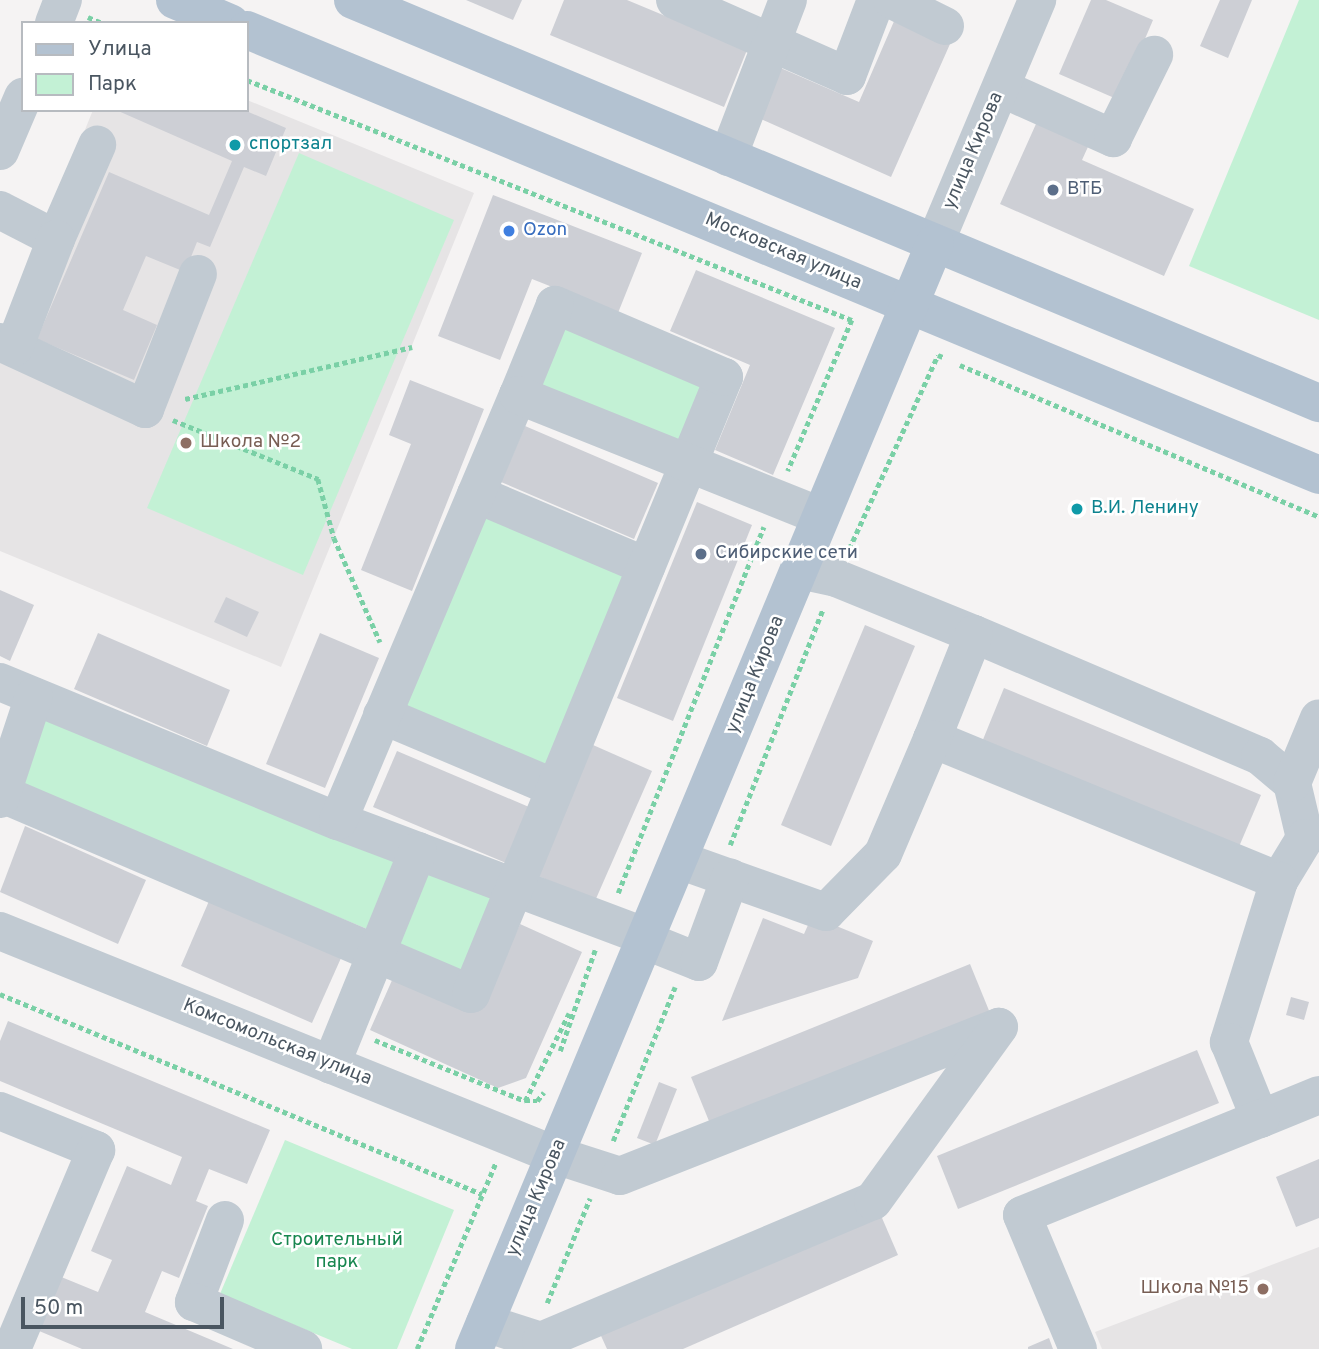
<!DOCTYPE html>
<meta charset="utf-8">
<style>
body{margin:0}
#map{position:relative;width:1319px;height:1349px;overflow:hidden;background:#f5f3f3;font-family:Overpass,sans-serif}
div>[style]{position:absolute}
[style*='--x']{left:calc(var(--x)*1px);top:calc(var(--y)*1px);width:calc(var(--w)*1px);rotate:calc(var(--a)*1deg)}
.education>*{inset:0;background:#e6e4e5}
.green>*{inset:0;background:#c3f1d5}
.building>*{inset:0;background:#cdcfd5}
.path>*{height:4.5px;margin-top:-2.25px;transform-origin:0;background:repeating-linear-gradient(90deg,#7ad0a6 0 5px,transparent 0 8.5px)}
.minor>*{height:38px;margin:-19px;padding:0 19px;transform-origin:19px;border-radius:19px;background:#c1cad2}
.major>*{height:38px;margin:-19px;padding:0 19px;transform-origin:19px;border-radius:19px;background:#b3c2d1}
.dots>*{width:19px;height:19px;translate:-50% -50%;box-sizing:border-box;border:4px solid #fff;border-radius:50%}
span{translate:-50% -50%;white-space:nowrap;text-align:center;line-height:1.15;-webkit-text-stroke:5px #fff;paint-order:stroke}
.culture-label{font-size:19px;color:#0d838f}
.left{translate:0 -50%;text-align:left}
.street-label{font-size:19px;color:#4a5661}
.service-label{font-size:19px;color:#4e5e75}
.shop-label{font-size:19px;color:#366cbe}
.education-label{font-size:19px;color:#785e54}
.right{translate:-100% -50%;text-align:right}
.park-label{font-size:19px;color:#17864f}
.legend{position:absolute;left:21px;top:21px;width:228px;height:91px;box-sizing:border-box;background:#fff;border:2px solid #b7bbc0;margin:0;padding:9px 12px;list-style:none;font-size:21px;color:#4a5661}
.legend li{display:flex;align-items:center;gap:14px;height:35px}
.legend b{width:35px;border:2px solid #b7bbc0}
.scale{position:absolute;left:21px;top:1297px;width:203px;height:32px;box-sizing:border-box;border:4px solid #4a5661;border-top:0;padding-left:9px;font-size:21px;line-height:24px;white-space:nowrap;color:#4a5661;-webkit-text-stroke:5px #fff;paint-order:stroke}
</style>
<div id="map">
<div class="education">
<i style="clip-path:polygon(247px 100px,474px 193px,281px 667px,0 551px,0 339px,93px 110px,247px 110px)"></i>
<i style="clip-path:polygon(1319px 1247px,1319px 1349px,1102px 1349px,1095px 1332px)"></i>
</div>
<div class="green">
<i style="clip-path:polygon(1299px 0,1319px 0,1319px 320px,1189px 266px)"></i>
<i style="clip-path:polygon(299px 153px,454px 220px,303px 575px,147px 508px)"></i>
<i style="clip-path:polygon(558px 318px,710px 380px,681px 451px,529px 389px)"></i>
<i style="clip-path:polygon(485px 516px,632px 578px,549px 774px,402px 712px)"></i>
<i style="clip-path:polygon(41px 713px,400px 863px,372px 931px,12px 782px)"></i>
<i style="clip-path:polygon(425px 872px,499px 901px,469px 976px,395px 947px)"></i>
<i style="clip-path:polygon(285px 1140px,454px 1210px,397px 1349px,352px 1349px,220px 1294px)"></i>
</div>
<div class="building">
<i style="clip-path:polygon(466px 0,522px 0,513px 20px)"></i>
<i style="clip-path:polygon(564px 0,627px 0,747px 50px,724px 107px,550px 35px)"></i>
<i style="clip-path:polygon(1091px 0,1106px 0,1153px 20px,1119px 100px,1059px 74px)"></i>
<i style="clip-path:polygon(1220px 0,1252px 0,1228px 58px,1200px 46px)"></i>
<i style="clip-path:polygon(895px 19px,950px 44px,891px 177px,754px 116px,776px 66px,859px 102px)"></i>
<i style="clip-path:polygon(116px 110px,244px 110px,286px 128px,266px 176px,244px 167px,210px 247px,197px 242px,185px 272px,146px 256px,123px 310px,157px 325px,134px 380px,37px 339px,109px 172px,209px 215px,232px 161px)"></i>
<i style="clip-path:polygon(1040px 115px,1092px 138px,1082px 160px,1194px 209px,1164px 276px,1000px 204px)"></i>
<i style="clip-path:polygon(493px 195px,642px 253px,618px 313px,532px 279px,500px 360px,438px 336px)"></i>
<i style="clip-path:polygon(696px 270px,835px 328px,773px 475px,715px 450px,750px 365px,670px 331px)"></i>
<i style="clip-path:polygon(410px 380px,484px 409px,412px 591px,361px 570px,411px 444px,389px 435px)"></i>
<i style="clip-path:polygon(525px 426px,658px 483px,634px 539px,501px 482px)"></i>
<i style="clip-path:polygon(697px 502px,752px 525px,673px 721px,617px 698px)"></i>
<i style="clip-path:polygon(0 590px,34px 605px,10px 661px,0 656px)"></i>
<i style="clip-path:polygon(226px 597px,259px 612px,247px 637px,214px 622px)"></i>
<i style="clip-path:polygon(865px 625px,915px 646px,831px 846px,781px 825px)"></i>
<i style="clip-path:polygon(98px 633px,230px 690px,207px 746px,74px 689px)"></i>
<i style="clip-path:polygon(320px 633px,379px 658px,325px 788px,266px 764px)"></i>
<i style="clip-path:polygon(1004px 688px,1261px 795px,1238px 849px,982px 742px)"></i>
<i style="clip-path:polygon(593px 745px,652px 771px,595px 901px,536px 875px)"></i>
<i style="clip-path:polygon(397px 751px,529px 807px,506px 863px,373px 807px)"></i>
<i style="clip-path:polygon(25px 826px,146px 880px,118px 944px,0 892px)"></i>
<i style="clip-path:polygon(209px 901px,341px 958px,312px 1023px,181px 966px)"></i>
<i style="clip-path:polygon(812px 916px,873px 941px,858px 978px,722px 1021px,763px 918px,804px 934px)"></i>
<i style="clip-path:polygon(520px 924px,582px 952px,526px 1078px,498px 1088px,370px 1030px,397px 969px,482px 1007px)"></i>
<i style="clip-path:polygon(970px 964px,990px 1013px,711px 1126px,691px 1077px)"></i>
<i style="clip-path:polygon(1291px 997px,1309px 1002px,1304px 1020px,1286px 1015px)"></i>
<i style="clip-path:polygon(8px 1021px,270px 1130px,247px 1184px,209px 1169px,196px 1201px,208px 1206px,179px 1278px,162px 1271px,145px 1312px,233px 1349px,82px 1349px,32px 1328px,54px 1274px,98px 1292px,112px 1260px,91px 1251px,127px 1166px,171px 1185px,182px 1157px,0 1081px,0 1041px)"></i>
<i style="clip-path:polygon(1197px 1050px,1219px 1103px,958px 1209px,937px 1156px)"></i>
<i style="clip-path:polygon(659px 1082px,677px 1089px,655px 1145px,637px 1138px)"></i>
<i style="clip-path:polygon(1319px 1159px,1319px 1218px,1296px 1227px,1276px 1177px)"></i>
<i style="clip-path:polygon(876px 1204px,898px 1255px,683px 1349px,607px 1349px,597px 1327px)"></i>
<i style="clip-path:polygon(1049px 1338px,1053px 1349px,1028px 1349px,1028px 1347px)"></i>
</div>
<div class="path">
<i style="--x:88;--y:17;--w:15;--a:23"></i>
<i style="--x:247;--y:80;--w:651;--a:21.64"></i>
<i style="--x:852;--y:320;--w:164;--a:113"></i>
<i style="--x:960;--y:365;--w:390;--a:22.9"></i>
<i style="--x:185;--y:399;--w:233;--a:-12.9"></i>
<i style="--x:173;--y:420;--w:157;--a:22.1"></i>
<i style="--x:318;--y:479;--w:61;--a:74.8"></i>
<i style="--x:334;--y:538;--w:114;--a:66.1"></i>
<i style="--x:849;--y:549;--w:213;--a:-65.4"></i>
<i style="--x:938;--y:355;--w:5;--a:22"></i>
<i style="--x:730;--y:845;--w:254;--a:-68.5"></i>
<i style="--x:618;--y:893;--w:394;--a:-68.3"></i>
<i style="--x:0;--y:994;--w:522;--a:22.54"></i>
<i style="--x:375;--y:1040;--w:162;--a:22.1"></i>
<i style="--x:525;--y:1101;--w:98;--a:-63.4"></i>
<i style="--x:560;--y:1051;--w:107;--a:-70.9"></i>
<i style="--x:525;--y:1101;--w:12;--a:0"></i>
<i style="--x:537;--y:1101;--w:11;--a:-52"></i>
<i style="--x:613;--y:1141;--w:166;--a:-68.1"></i>
<i style="--x:547;--y:1303;--w:113;--a:-67.7"></i>
<i style="--x:417;--y:1349;--w:201;--a:-67.1"></i>
</div>
<div class="minor">
<i style="--x:675;--y:0;--w:188;--a:23.8"></i>
<i style="--x:847;--y:76;--w:81;--a:-69.1"></i>
<i style="--x:892;--y:0;--w:59;--a:26.1"></i>
<i style="--x:54;--y:23;--w:25;--a:-69"></i>
<i style="--x:1001;--y:88;--w:123;--a:24.1"></i>
<i style="--x:1113;--y:138;--w:93;--a:-63.7"></i>
<i style="--x:0;--y:151;--w:59;--a:-66.9"></i>
<i style="--x:728;--y:157;--w:168;--a:-69.1"></i>
<i style="--x:0;--y:210;--w:63;--a:27.4"></i>
<i style="--x:56;--y:239;--w:103;--a:-66.4"></i>
<i style="--x:935;--y:243;--w:264;--a:-67.2"></i>
<i style="--x:0;--y:342;--w:160;--a:24.8"></i>
<i style="--x:145;--y:409;--w:145;--a:-68.6"></i>
<i style="--x:14;--y:348;--w:117;--a:-68.9"></i>
<i style="--x:476;--y:494;--w:185;--a:23"></i>
<i style="--x:799;--y:570;--w:38;--a:12"></i>
<i style="--x:836;--y:578;--w:149;--a:22.1"></i>
<i style="--x:974;--y:634;--w:311;--a:23.1"></i>
<i style="--x:1260;--y:756;--w:42;--a:40.2"></i>
<i style="--x:1292;--y:783;--w:57;--a:76.7"></i>
<i style="--x:1305;--y:838;--w:50;--a:121.2"></i>
<i style="--x:1279;--y:881;--w:375;--a:-157.7"></i>
<i style="--x:932;--y:739;--w:113;--a:-68.2"></i>
<i style="--x:0;--y:682;--w:365;--a:22.4"></i>
<i style="--x:338;--y:821;--w:329;--a:20.6"></i>
<i style="--x:382;--y:715;--w:188;--a:22.9"></i>
<i style="--x:1292;--y:783;--w:70;--a:-67.4"></i>
<i style="--x:0;--y:793;--w:512;--a:23.11"></i>
<i style="--x:471;--y:994;--w:667;--a:-67.7"></i>
<i style="--x:724;--y:377;--w:184;--a:-156.9"></i>
<i style="--x:555;--y:305;--w:97;--a:112.3"></i>
<i style="--x:0;--y:799;--w:108;--a:-71.7"></i>
<i style="--x:338;--y:821;--w:462;--a:-67.1"></i>
<i style="--x:518;--y:395;--w:326;--a:21.8"></i>
<i style="--x:679;--y:860;--w:156;--a:19.5"></i>
<i style="--x:826;--y:912;--w:81;--a:-45.5"></i>
<i style="--x:883;--y:854;--w:125;--a:-66.9"></i>
<i style="--x:1279;--y:881;--w:169;--a:107.3"></i>
<i style="--x:1229;--y:1042;--w:83;--a:68.1"></i>
<i style="--x:1260;--y:1119;--w:64;--a:-22.1"></i>
<i style="--x:0;--y:931;--w:598;--a:21.98"></i>
<i style="--x:555;--y:1155;--w:68;--a:17.9"></i>
<i style="--x:620;--y:1176;--w:407;--a:-21.5"></i>
<i style="--x:644;--y:940;--w:59;--a:21.8"></i>
<i style="--x:699;--y:962;--w:90;--a:-69.7"></i>
<i style="--x:331;--y:1065;--w:231;--a:-67.9"></i>
<i style="--x:0;--y:1111;--w:104;--a:22.1"></i>
<i style="--x:96;--y:1150;--w:216;--a:112.9"></i>
<i style="--x:225;--y:1220;--w:88;--a:110.7"></i>
<i style="--x:194;--y:1302;--w:119;--a:23.3"></i>
<i style="--x:485;--y:1323;--w:59;--a:17.8"></i>
<i style="--x:541;--y:1341;--w:360;--a:-22.9"></i>
<i style="--x:873;--y:1201;--w:215;--a:-54.1"></i>
<i style="--x:1078;--y:1349;--w:145;--a:-112.7"></i>
<i style="--x:1022;--y:1215;--w:257;--a:-22"></i>
</div>
<div class="major">
<i style="--x:175;--y:0;--w:60;--a:22.7"></i>
<i style="--x:353;--y:0;--w:1047;--a:22.65"></i>
<i style="--x:247;--y:30;--w:1161;--a:22.54"></i>
<i style="--x:474;--y:1349;--w:1198;--a:-67.37"></i>
</div>
<div class="dots">
<i style="left:235px;top:145px;background:#0f9aa8"></i>
<i style="left:1053px;top:190px;background:#5c6f8a"></i>
<i style="left:509px;top:231px;background:#3f7fe0"></i>
<i style="left:186px;top:443px;background:#8d6e63"></i>
<i style="left:1077px;top:509px;background:#0f9aa8"></i>
<i style="left:701px;top:554px;background:#5c6f8a"></i>
<i style="left:1263px;top:1289px;background:#8d6e63"></i>
</div>
<div class="culture-label">
<span class="left" style="left:249px;top:145px">спортзал</span>
<span class="left" style="left:1091px;top:509px">В.И. Ленину</span>
</div>
<div class="street-label">
<span style="left:974px;top:151px;rotate:-67deg">улица Кирова</span>
<span style="left:783px;top:252px;rotate:23deg">Московская улица</span>
<span style="left:756px;top:675px;rotate:-68deg">улица Кирова</span>
<span style="left:277px;top:1043px;rotate:22deg">Комсомольская улица</span>
<span style="left:537px;top:1198px;rotate:-67deg">улица Кирова</span>
</div>
<div class="service-label">
<span class="left" style="left:1067px;top:190px">ВТБ</span>
<span class="left" style="left:715px;top:554px">Сибирские сети</span>
</div>
<div class="shop-label">
<span class="left" style="left:523px;top:231px">Ozon</span>
</div>
<div class="education-label">
<span class="left" style="left:200px;top:443px">Школа №2</span>
<span class="right" style="left:1249px;top:1289px">Школа №15</span>
</div>
<div class="park-label">
<span style="left:337px;top:1252px">Строительный<br>парк</span>
</div>
<ul class="legend">
<li><b style="height:9px;background:#b3c2d1"></b>Улица</li>
<li><b style="height:19px;background:#c3f1d5"></b>Парк</li>
</ul>
<div class="scale">50 m</div>
</div>
